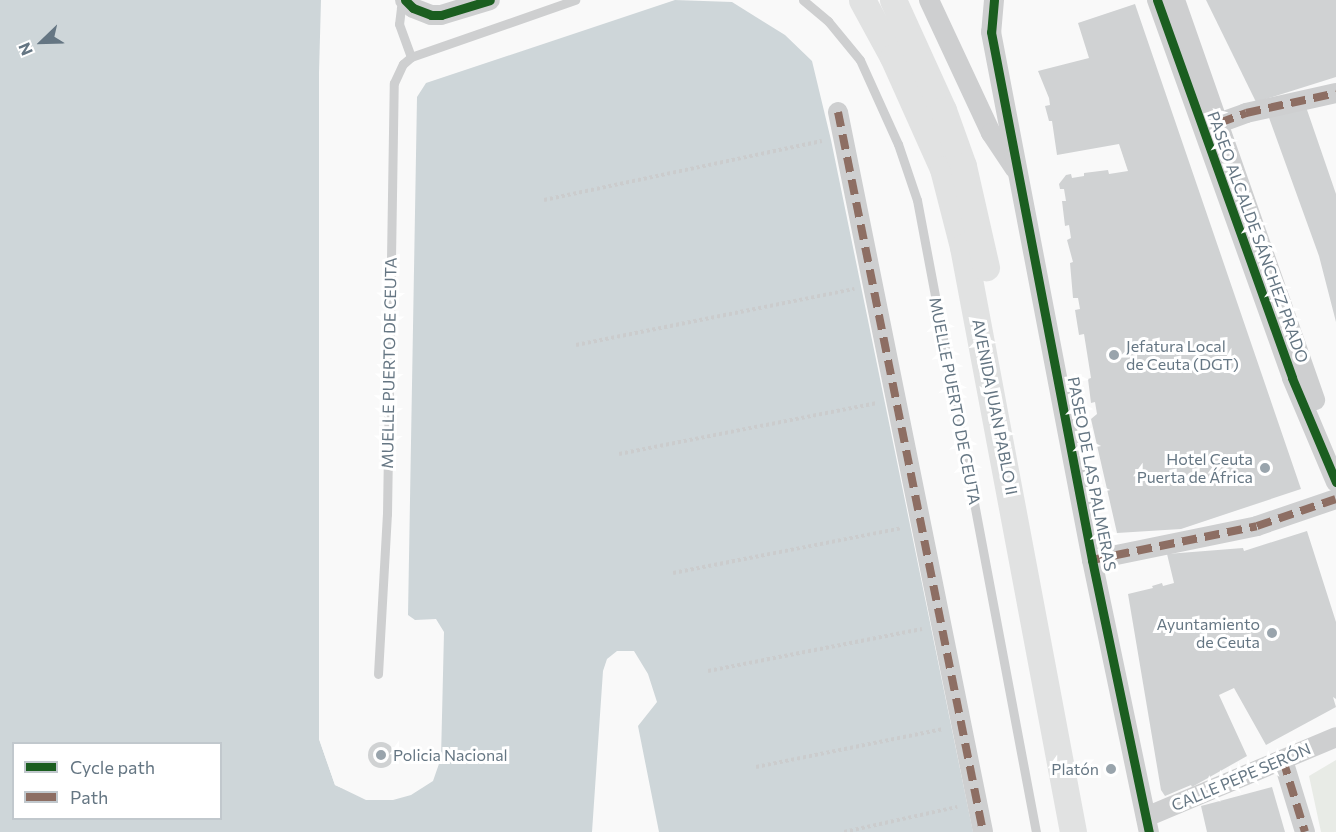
<!DOCTYPE html>
<meta charset="utf-8">
<style>
body{margin:0}
#map{position:relative;width:1336px;height:832px;overflow:hidden;background:#f9f9f9;font-family:Commissioner,sans-serif}
div>[style]{position:absolute}
[style*='--x']{left:calc(var(--x)*1px);top:calc(var(--y)*1px);width:calc(var(--w)*1px);rotate:calc(var(--a)*1deg)}
.green>*{inset:0;background:#e8ebe6}
.water>*{inset:0;background:#ced6d9}
.pier>*{inset:0;background:#f9f9f9}
.building>*{inset:0;background:#d0d2d3}
.round{border-radius:50%}
.path>*{height:4px;margin-top:-2px;transform-origin:0;background:repeating-linear-gradient(90deg,#cbcccd 0 3px,transparent 0 6px)}
.lane>*{height:9px;margin:-4.5px;padding:0 4.5px;transform-origin:4.5px;border-radius:4.5px;background:#cecfd0}
.street>*{height:20px;margin:-10px;padding:0 10px;transform-origin:10px;border-radius:10px;background:#cecfd0}
.secondary>*{height:27px;margin:-13.5px;padding:0 13.5px;transform-origin:13.5px;border-radius:13.5px;background:#e1e2e2}
.quiet>*{height:8px;margin-top:-4px;transform-origin:0;background:repeating-linear-gradient(90deg,#8d6e63 0 15px,transparent 0 23px)}
.cycleway>*{height:9px;margin:-4.5px;padding:0 4.5px;transform-origin:4.5px;border-radius:4.5px;background:#1b5e20}
.dots>*{width:16px;height:16px;translate:-50% -50%;box-sizing:border-box;border:3px solid #fff;border-radius:50%}
span{translate:-50% -50%;white-space:nowrap;text-align:center;line-height:1.15;-webkit-text-stroke:6px #fff;paint-order:stroke}
.street-label{font-size:16px;color:#657683}
.poi-label{font-size:16px;color:#657683}
.left{translate:0 -50%;text-align:left}
.right{translate:-100% -50%;text-align:right}
.legend{position:absolute;left:12px;top:742px;width:210px;height:78px;box-sizing:border-box;background:#fff;border:2px solid #c1c8cd;margin:0;padding:8px 10px;list-style:none;font-size:18px;color:#657683}
.legend li{display:flex;align-items:center;gap:12px;height:30px}
.legend b{width:30px;border:2px solid #c1c8cd}
.north{position:absolute;left:12px;top:12px;width:60px;height:60px;-webkit-text-stroke:4px #fff;paint-order:stroke;rotate:247deg;font-size:16px;font-weight:700;line-height:24px;text-align:center;color:#657683}
.north::after{content:'';display:block;margin:auto;width:21px;height:27px;background:#657683;clip-path:polygon(50% 0,100% 100%,50% 72%,0 100%)}
</style>
<div id="map">
<div class="green">
<i style="clip-path:polygon(1336px 760px,1336px 832px,1321px 832px,1309px 776px)"></i>
</div>
<div class="water">
<i style="clip-path:polygon(evenodd,0 0,321px 0,319px 73px,319px 739px,335px 785px,366px 800px,393px 800px,411px 795px,433px 781px,441px 758px,444px 632px,436px 619px,415px 620px,408px 615px,417px 97px,426px 83px,675px 0,732px 2px,785px 35px,812px 61px,831px 140px,973px 832px,659px 832px,638px 726px,657px 702px,648px 674px,634px 651px,617px 651px,607px 659px,603px 671px,592px 832px,0 832px,0 0,14px 744px,220px 744px,220px 818px,14px 818px,14px 744px)"></i>
</div>
<div class="pier">
<i style="clip-path:polygon(319px 73px,322px 74px,322px 739px,338px 783px,345px 786px,342px 788px,335px 785px,319px 739px)"></i>
</div>
<div class="building">
<i style="clip-path:polygon(1206px 0,1336px 0,1336px 77px,1256px 102px)"></i>
<i style="clip-path:polygon(1135px 4px,1301px 489px,1181px 529px,1117px 533px,1091px 419px,1097px 414px,1095px 402px,1091px 403px,1088px 379px,1091px 378px,1084px 334px,1079px 335px,1075px 310px,1080px 309px,1078px 298px,1073px 298px,1070px 263px,1073px 262px,1067px 240px,1071px 238px,1069px 225px,1065px 226px,1062px 201px,1066px 201px,1064px 189px,1060px 189px,1059px 184px,1066px 175px,1071px 174px,1072px 178px,1084px 176px,1084px 173px,1108px 170px,1109px 174px,1128px 171px,1119px 144px,1057px 155px,1052px 121px,1049px 121px,1045px 106px,1050px 105px,1049px 98px,1038px 71px,1089px 58px,1078px 23px)"></i>
<i style="clip-path:polygon(1305px 104px,1336px 194px,1336px 322px,1319px 256px,1268px 115px)"></i>
<i style="clip-path:polygon(1307px 531px,1336px 622px,1336px 699px,1333px 697px,1336px 707px,1266px 745px,1234px 688px,1219px 695px,1247px 756px,1192px 787px,1191px 785px,1165px 796px,1161px 790px,1128px 594px,1153px 588px,1152px 586px,1162px 583px,1163px 586px,1174px 583px,1167px 554px,1243px 548px,1244px 551px)"></i>
<i class="round" style="left:368px;top:742px;width:26px;height:26px"></i>
<i style="clip-path:polygon(1272px 787px,1285px 832px,1207px 832px,1201px 806px)"></i>
</div>
<div class="path">
<i style="--x:544;--y:200;--w:284;--a:-12"></i>
<i style="--x:576;--y:345;--w:284;--a:-11.4"></i>
<i style="--x:619;--y:454;--w:263;--a:-11.2"></i>
<i style="--x:673;--y:573;--w:233;--a:-11.1"></i>
<i style="--x:708;--y:671;--w:218;--a:-11.1"></i>
<i style="--x:756;--y:767;--w:191;--a:-11.5"></i>
<i style="--x:844;--y:832;--w:116;--a:-12.5"></i>
</div>
<div class="lane">
<i style="--x:803;--y:0;--w:33;--a:40"></i>
<i style="--x:828;--y:21;--w:50;--a:50.6"></i>
<i style="--x:860;--y:60;--w:92;--a:65.7"></i>
<i style="--x:898;--y:144;--w:59;--a:71.3"></i>
<i style="--x:917;--y:200;--w:643;--a:79.34"></i>
<i style="--x:406;--y:2;--w:8;--a:130"></i>
<i style="--x:401;--y:8;--w:16;--a:97"></i>
<i style="--x:399;--y:24;--w:35;--a:70"></i>
<i style="--x:378;--y:674;--w:160;--a:-86.8"></i>
<i style="--x:387;--y:514;--w:431;--a:-89.1"></i>
<i style="--x:394;--y:83;--w:21;--a:-65"></i>
<i style="--x:403;--y:64;--w:11;--a:-41"></i>
<i style="--x:411;--y:57;--w:174;--a:-19.2"></i>
</div>
<div class="street">
<i style="--x:405;--y:0;--w:11;--a:45"></i>
<i style="--x:413;--y:8;--w:19;--a:21"></i>
<i style="--x:431;--y:15;--w:10;--a:0"></i>
<i style="--x:441;--y:15;--w:51;--a:-17"></i>
<i style="--x:929;--y:0;--w:147;--a:65"></i>
<i style="--x:991;--y:133;--w:43;--a:56.3"></i>
<i style="--x:994;--y:0;--w:32;--a:95"></i>
<i style="--x:991;--y:32;--w:538;--a:79.17"></i>
<i style="--x:1092;--y:560;--w:278;--a:78.2"></i>
<i style="--x:1157;--y:0;--w:401;--a:70.3"></i>
<i style="--x:1292;--y:378;--w:113;--a:67.1"></i>
<i style="--x:1175;--y:0;--w:424;--a:70.7"></i>
<i style="--x:838;--y:112;--w:734;--a:78.61"></i>
<i style="--x:1219;--y:123;--w:29;--a:-20"></i>
<i style="--x:1246;--y:113;--w:92;--a:-12.5"></i>
<i style="--x:1092;--y:560;--w:168;--a:-11.6"></i>
<i style="--x:1257;--y:526;--w:83;--a:-18.9"></i>
<i style="--x:1283;--y:760;--w:75;--a:73"></i>
<i style="--x:1146;--y:817;--w:206;--a:-22.8"></i>
</div>
<div class="secondary">
<i style="--x:862;--y:0;--w:65;--a:61.5"></i>
<i style="--x:893;--y:57;--w:123;--a:65.9"></i>
<i style="--x:943;--y:169;--w:81;--a:75.6"></i>
<i style="--x:963;--y:247;--w:595;--a:79.35"></i>
<i style="--x:893;--y:0;--w:121;--a:65.6"></i>
<i style="--x:943;--y:110;--w:59;--a:70.3"></i>
<i style="--x:963;--y:166;--w:104;--a:77.2"></i>
</div>
<div class="quiet">
<i style="--x:838;--y:112;--w:734;--a:78.61"></i>
<i style="--x:1219;--y:123;--w:29;--a:-20"></i>
<i style="--x:1246;--y:113;--w:92;--a:-12.5"></i>
<i style="--x:1092;--y:560;--w:168;--a:-11.6"></i>
<i style="--x:1257;--y:526;--w:83;--a:-18.9"></i>
<i style="--x:1283;--y:760;--w:75;--a:73"></i>
</div>
<div class="cycleway">
<i style="--x:405;--y:0;--w:11;--a:45"></i>
<i style="--x:413;--y:8;--w:19;--a:21"></i>
<i style="--x:431;--y:15;--w:10;--a:0"></i>
<i style="--x:441;--y:15;--w:51;--a:-17"></i>
<i style="--x:994;--y:0;--w:32;--a:95"></i>
<i style="--x:991;--y:32;--w:538;--a:79.17"></i>
<i style="--x:1092;--y:560;--w:278;--a:78.2"></i>
<i style="--x:1157;--y:0;--w:401;--a:70.3"></i>
<i style="--x:1292;--y:378;--w:113;--a:67.1"></i>
</div>
<div class="dots">
<i style="left:1114px;top:355px;background:#99a4ac"></i>
<i style="left:1265px;top:468px;background:#99a4ac"></i>
<i style="left:1272px;top:633px;background:#99a4ac"></i>
<i style="left:381px;top:755px;background:#99a4ac"></i>
<i style="left:1111px;top:769px;background:#99a4ac"></i>
</div>
<div class="street-label">
<span style="left:1258px;top:237px;rotate:70deg">PASEO ALCALDE SÁNCHEZ PRADO</span>
<span style="left:389px;top:363px;rotate:-89deg">MUELLE PUERTO DE CEUTA</span>
<span style="left:955px;top:401px;rotate:79deg">MUELLE PUERTO DE CEUTA</span>
<span style="left:995px;top:407px;rotate:79deg">AVENIDA JUAN PABLO II</span>
<span style="left:1092px;top:474px;rotate:79deg">PASEO DE LAS PALMERAS</span>
<span style="left:1241px;top:777px;rotate:-23deg">CALLE PEPE SERÓN</span>
</div>
<div class="poi-label">
<span class="left" style="left:1126px;top:355px">Jefatura Local<br>de Ceuta (DGT)</span>
<span class="right" style="left:1253px;top:468px">Hotel Ceuta<br>Puerta de África</span>
<span class="right" style="left:1260px;top:633px">Ayuntamiento<br>de Ceuta</span>
<span class="left" style="left:393px;top:755px">Policia Nacional</span>
<span class="right" style="left:1099px;top:769px">Platón</span>
</div>
<ul class="legend">
<li><b style="height:8px;background:#1b5e20"></b>Cycle path</li>
<li><b style="height:8px;background:#8d6e63"></b>Path</li>
</ul>
<div class="north">N</div>
</div>
